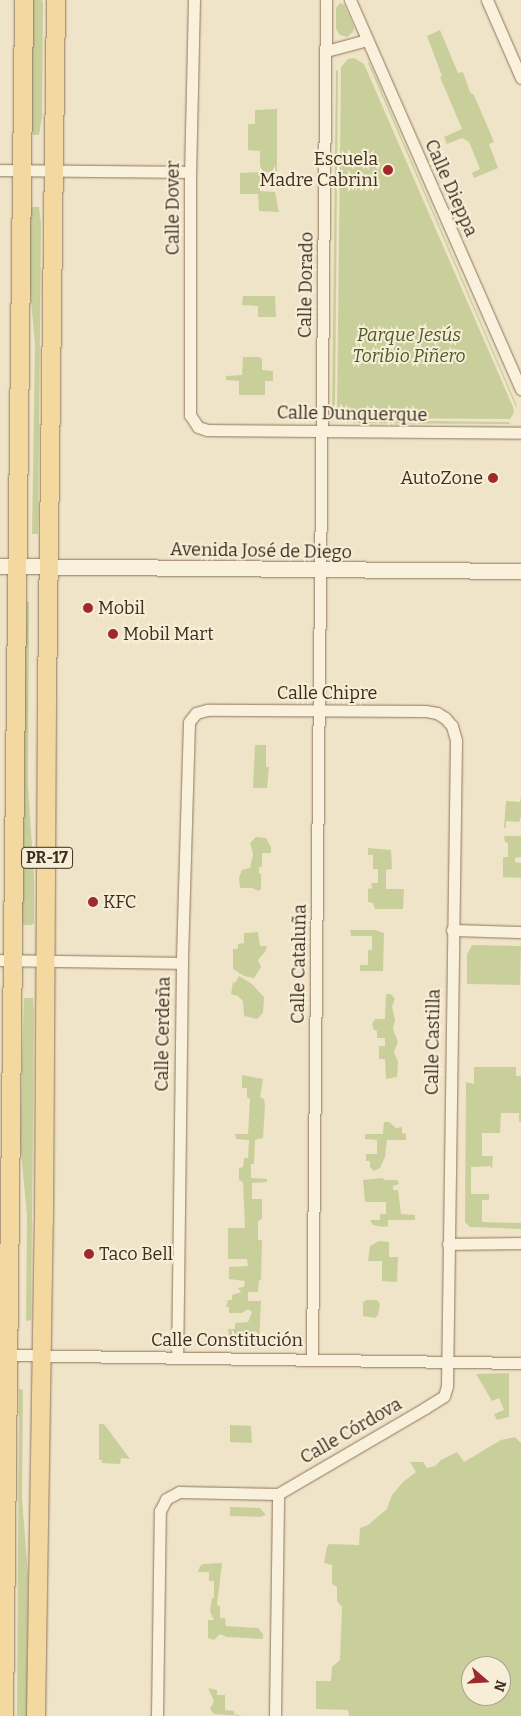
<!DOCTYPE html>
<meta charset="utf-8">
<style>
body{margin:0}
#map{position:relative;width:521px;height:1716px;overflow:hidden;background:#f0e4c8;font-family:Bitter,serif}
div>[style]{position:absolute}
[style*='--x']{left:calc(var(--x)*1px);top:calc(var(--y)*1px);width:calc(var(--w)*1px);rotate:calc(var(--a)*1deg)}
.green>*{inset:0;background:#c9cf9b}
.roads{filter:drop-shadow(0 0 1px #8d765c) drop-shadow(0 0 1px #8d765c)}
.minor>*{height:11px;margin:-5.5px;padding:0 5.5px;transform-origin:5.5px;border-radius:5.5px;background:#faf1dc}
.secondary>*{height:15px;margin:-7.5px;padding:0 7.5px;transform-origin:7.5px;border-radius:7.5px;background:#faf1dc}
.primary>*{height:18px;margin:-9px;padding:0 9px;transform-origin:9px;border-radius:9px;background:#f3d9a0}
.dots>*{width:14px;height:14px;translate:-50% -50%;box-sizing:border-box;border:2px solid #f7eed8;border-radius:50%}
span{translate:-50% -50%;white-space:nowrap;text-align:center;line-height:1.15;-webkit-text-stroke:4px #f7eed8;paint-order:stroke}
.shield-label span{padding:1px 4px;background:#f7eed8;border:1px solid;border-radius:4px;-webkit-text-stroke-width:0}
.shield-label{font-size:16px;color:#3d2e20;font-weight:700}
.poi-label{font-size:18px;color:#3d2e20}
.right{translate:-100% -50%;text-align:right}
.left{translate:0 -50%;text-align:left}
.street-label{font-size:18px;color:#3d2e20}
.park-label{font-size:18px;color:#4d5a26;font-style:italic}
.north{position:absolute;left:461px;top:1656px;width:50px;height:50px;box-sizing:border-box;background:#f7eed8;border:1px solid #ada18e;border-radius:50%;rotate:109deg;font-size:14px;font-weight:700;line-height:20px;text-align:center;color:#3d2e20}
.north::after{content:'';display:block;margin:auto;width:18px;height:22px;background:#9e2a2b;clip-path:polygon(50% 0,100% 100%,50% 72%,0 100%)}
</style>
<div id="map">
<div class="green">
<i style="clip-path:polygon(31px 0,42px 0,43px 3px,42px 117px,39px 135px,33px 135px,31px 124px)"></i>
<i style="clip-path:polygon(340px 3px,344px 5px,354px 27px,353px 32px,347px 37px,340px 35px,336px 29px,336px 8px)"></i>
<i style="clip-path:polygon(440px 30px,458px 73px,463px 72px,470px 92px,474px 95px,494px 142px,489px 144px,498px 168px,474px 178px,472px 173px,480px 169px,469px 142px,462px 138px,447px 144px,444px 137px,462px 129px,440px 77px,442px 76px,427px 36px)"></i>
<i style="clip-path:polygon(354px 58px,364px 64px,513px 407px,514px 413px,510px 419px,344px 418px,337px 413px,341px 67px,348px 59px)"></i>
<i style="clip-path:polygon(369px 62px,517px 406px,516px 407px,368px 63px)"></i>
<i style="clip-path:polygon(336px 70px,338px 71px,335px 411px,332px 411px)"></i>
<i style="clip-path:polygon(277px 109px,277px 172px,260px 172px,260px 191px,275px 192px,279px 212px,259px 211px,258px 194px,240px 194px,240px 173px,260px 172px,260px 151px,248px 150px,248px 124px,255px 124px,255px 110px)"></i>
<i style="clip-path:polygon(31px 207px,39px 207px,41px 223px,38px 534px,32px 534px,35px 344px,28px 269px)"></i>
<i style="clip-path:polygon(243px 296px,275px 296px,276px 317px,258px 317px,258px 306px,242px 305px)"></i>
<i style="clip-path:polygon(243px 357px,259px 357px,262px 359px,262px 370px,273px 371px,273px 381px,265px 381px,265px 395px,239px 395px,239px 381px,226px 380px,226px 376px,242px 375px)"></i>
<i style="clip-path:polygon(344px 420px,509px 422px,510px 424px,344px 423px)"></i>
<i style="clip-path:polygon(24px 600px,29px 602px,29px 609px,28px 785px,34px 876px,34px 923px,32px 925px,23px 925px,22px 915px)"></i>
<i style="clip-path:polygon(255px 745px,266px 745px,266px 767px,269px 767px,267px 788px,253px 788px)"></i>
<i style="clip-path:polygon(521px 796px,521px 817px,519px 822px,506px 821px,506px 828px,504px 827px,506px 801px,520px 802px)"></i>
<i style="clip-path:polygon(504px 836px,521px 836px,521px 857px,515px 858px,515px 862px,521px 863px,521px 878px,503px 877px,503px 857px,508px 857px,508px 843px,505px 842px)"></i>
<i style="clip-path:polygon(256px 837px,266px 838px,271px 847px,271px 853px,262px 853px,262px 867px,259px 867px,259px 873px,261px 874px,261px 889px,258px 891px,252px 888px,240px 888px,239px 878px,242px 870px,250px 868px,253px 854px,250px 843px)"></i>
<i style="clip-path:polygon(368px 848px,391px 850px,392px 869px,386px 870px,386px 889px,404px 889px,403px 909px,375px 909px,373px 903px,368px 902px,368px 889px,372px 888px,371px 883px,378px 883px,378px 869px,373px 869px,373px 855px,368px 855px)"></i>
<i style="clip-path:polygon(350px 930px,375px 930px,384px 933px,383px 971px,360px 971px,360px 965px,368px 965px,368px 950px,372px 950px,372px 936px,351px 936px)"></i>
<i style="clip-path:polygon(258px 932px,260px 946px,267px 946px,265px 952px,258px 960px,261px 967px,254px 978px,244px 976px,233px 969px,233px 949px,238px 949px,238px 944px,244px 943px,244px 933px)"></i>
<i style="clip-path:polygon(472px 945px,521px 946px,520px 985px,467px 984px,467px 954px)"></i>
<i style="clip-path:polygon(239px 976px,252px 984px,264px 997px,263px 1013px,257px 1019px,244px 1016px,243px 1001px,238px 996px,231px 994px,233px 982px,235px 983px)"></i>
<i style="clip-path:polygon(386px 994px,391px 994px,395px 999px,392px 1006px,395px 1020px,393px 1029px,398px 1042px,394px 1052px,398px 1062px,397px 1077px,386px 1079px,385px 1059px,379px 1059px,379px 1046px,385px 1046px,385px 1038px,377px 1038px,377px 1031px,374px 1030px,372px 1024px,375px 1019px,385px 1019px)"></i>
<i style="clip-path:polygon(24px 998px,33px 998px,34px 1013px,31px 1320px,26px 1321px,27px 1217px,20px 1140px)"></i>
<i style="clip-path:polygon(474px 1067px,516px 1067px,516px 1076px,521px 1076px,521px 1122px,519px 1122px,519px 1113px,501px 1113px,500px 1133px,482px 1133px,482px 1156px,493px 1156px,492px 1169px,490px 1166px,471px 1167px,471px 1194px,489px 1194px,489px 1200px,482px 1200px,482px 1222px,521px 1223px,521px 1229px,470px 1227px,465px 1222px,466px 1082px,474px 1084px)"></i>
<i style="clip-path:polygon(242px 1075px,263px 1079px,260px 1097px,264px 1099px,265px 1105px,263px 1138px,255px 1140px,254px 1164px,251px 1164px,251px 1178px,267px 1179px,267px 1182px,252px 1183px,252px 1199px,262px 1199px,262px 1219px,258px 1221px,258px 1240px,262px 1240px,261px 1280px,259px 1280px,258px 1292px,248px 1292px,248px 1301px,261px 1301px,259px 1344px,230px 1344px,228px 1329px,235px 1329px,235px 1323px,248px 1322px,252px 1312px,248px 1309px,242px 1313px,229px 1313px,229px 1307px,226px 1307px,228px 1300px,232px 1300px,232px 1295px,241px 1292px,238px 1288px,244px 1287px,245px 1281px,229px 1279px,229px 1267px,248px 1266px,247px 1259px,228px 1259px,228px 1228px,245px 1228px,243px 1182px,239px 1180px,239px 1168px,243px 1167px,244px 1158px,248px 1158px,249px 1140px,236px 1139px,235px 1134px,248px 1134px,250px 1099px,247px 1097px,247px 1088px,242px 1088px)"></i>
<i style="clip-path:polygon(384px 1122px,389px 1122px,396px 1128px,402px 1127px,402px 1133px,406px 1134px,406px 1140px,387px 1140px,385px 1157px,380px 1168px,374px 1171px,370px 1167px,370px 1161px,366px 1161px,366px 1154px,377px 1154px,377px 1140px,365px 1139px,365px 1134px,383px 1134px)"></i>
<i style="clip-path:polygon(383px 1178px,384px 1180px,397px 1180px,399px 1184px,393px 1186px,393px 1190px,398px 1190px,401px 1214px,415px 1215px,415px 1220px,388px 1220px,388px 1226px,384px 1227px,373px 1225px,370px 1220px,380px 1220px,380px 1214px,386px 1214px,386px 1202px,365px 1202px,363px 1180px)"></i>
<i style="clip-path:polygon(379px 1241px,389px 1242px,389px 1257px,398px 1257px,397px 1282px,382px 1281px,382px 1261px,368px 1261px,370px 1246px)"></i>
<i style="clip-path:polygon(367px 1300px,377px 1300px,380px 1304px,378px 1315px,375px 1318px,363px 1316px,363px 1302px)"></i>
<i style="clip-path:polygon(509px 1373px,509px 1417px,497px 1420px,494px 1414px,504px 1410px,499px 1398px,492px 1401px,476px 1374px)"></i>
<i style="clip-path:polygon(19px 1389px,23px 1390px,22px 1498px,28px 1576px,27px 1716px,17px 1716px,17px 1711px)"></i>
<i style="clip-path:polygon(99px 1424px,104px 1424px,130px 1459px,121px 1458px,120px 1464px,102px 1463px,102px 1460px,99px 1460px)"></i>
<i style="clip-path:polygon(230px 1425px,251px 1426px,252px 1443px,230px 1442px)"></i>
<i style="clip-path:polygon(evenodd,515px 1437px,521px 1443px,521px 1716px,349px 1716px,348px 1710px,316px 1709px,316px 1681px,331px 1681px,332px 1667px,340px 1660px,342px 1607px,337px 1601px,337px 1587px,332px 1584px,332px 1565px,324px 1563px,327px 1547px,329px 1544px,359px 1545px,360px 1528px,368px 1525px,387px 1509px,392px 1495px,403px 1482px,416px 1472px,410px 1462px,423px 1462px,427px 1468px,435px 1466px,441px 1460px,457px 1452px,464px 1462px,501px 1440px,515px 1437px,471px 1666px,501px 1666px,501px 1696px,471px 1696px,471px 1666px)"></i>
<i style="clip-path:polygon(230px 1507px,260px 1508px,266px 1515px,260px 1517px,230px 1516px)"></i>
<i style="clip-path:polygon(222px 1563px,217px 1605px,220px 1606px,220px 1618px,225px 1618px,226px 1626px,258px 1628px,263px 1634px,263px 1639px,227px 1637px,220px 1634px,214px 1640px,208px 1638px,208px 1620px,214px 1620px,210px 1611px,212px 1598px,214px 1598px,214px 1581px,209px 1581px,209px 1572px,198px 1572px,200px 1566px,204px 1564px)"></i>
<i style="clip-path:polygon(208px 1688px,217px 1690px,217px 1695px,225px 1695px,225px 1710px,234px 1711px,234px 1714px,243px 1716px,214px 1714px,210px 1709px,214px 1701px)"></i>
</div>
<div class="roads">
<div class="minor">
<i style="--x:194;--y:0;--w:172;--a:91.3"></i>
<i style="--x:190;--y:172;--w:243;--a:90"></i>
<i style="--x:190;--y:415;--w:14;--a:56"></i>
<i style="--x:198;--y:427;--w:9;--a:18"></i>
<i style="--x:207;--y:430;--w:314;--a:0.5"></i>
<i style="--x:350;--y:0;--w:425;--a:66.3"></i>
<i style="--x:487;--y:0;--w:85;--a:66.4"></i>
<i style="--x:326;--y:51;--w:42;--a:-15"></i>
<i style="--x:0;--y:170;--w:190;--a:0.6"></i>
<i style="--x:452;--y:930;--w:69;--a:1.7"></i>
<i style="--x:0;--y:960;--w:182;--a:0.9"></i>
<i style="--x:448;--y:1244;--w:73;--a:-0.8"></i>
<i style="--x:2;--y:1355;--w:519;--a:0.88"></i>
<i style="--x:312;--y:1358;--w:1358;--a:-89.41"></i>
<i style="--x:157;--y:1716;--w:205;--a:-89.2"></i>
<i style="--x:160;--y:1511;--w:13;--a:-63"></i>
<i style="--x:166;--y:1499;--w:15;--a:-28"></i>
<i style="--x:179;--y:1492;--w:99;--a:1.2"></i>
<i style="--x:278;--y:1494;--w:170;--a:-30.3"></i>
<i style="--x:425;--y:1408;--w:22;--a:-32"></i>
<i style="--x:444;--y:1396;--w:10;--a:-73"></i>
<i style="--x:447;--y:1386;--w:646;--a:-89.2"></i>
<i style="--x:456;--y:740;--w:15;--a:-106"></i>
<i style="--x:452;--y:726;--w:11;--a:-131"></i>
<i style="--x:445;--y:718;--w:9;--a:-148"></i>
<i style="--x:437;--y:713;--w:11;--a:-170"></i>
<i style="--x:426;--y:711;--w:219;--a:-179.7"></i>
<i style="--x:207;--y:710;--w:11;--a:165"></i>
<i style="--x:196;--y:713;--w:11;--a:128"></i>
<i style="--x:189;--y:722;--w:241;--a:91.7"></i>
<i style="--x:182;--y:963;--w:395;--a:90.7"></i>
<i style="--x:275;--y:1716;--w:222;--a:-89.2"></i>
</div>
<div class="secondary">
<i style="--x:0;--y:566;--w:521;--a:0.55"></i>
</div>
<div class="primary">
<i style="--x:4;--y:1716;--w:1716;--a:-89.33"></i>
<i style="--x:36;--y:1716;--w:494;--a:-89.1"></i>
<i style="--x:44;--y:1222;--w:525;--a:-89.67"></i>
<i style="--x:47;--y:697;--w:697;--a:-89.26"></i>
</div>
</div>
<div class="dots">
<i style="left:388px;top:170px;background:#9e2a2b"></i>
<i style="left:493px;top:478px;background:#9e2a2b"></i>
<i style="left:88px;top:608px;background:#9e2a2b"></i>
<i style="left:113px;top:634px;background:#9e2a2b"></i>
<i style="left:93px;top:902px;background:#9e2a2b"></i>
<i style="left:89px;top:1254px;background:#9e2a2b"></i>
</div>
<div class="shield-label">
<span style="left:47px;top:858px">PR-17</span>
</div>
<div class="poi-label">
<span class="right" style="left:378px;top:170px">Escuela<br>Madre Cabrini</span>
<span class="right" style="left:483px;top:478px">AutoZone</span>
<span class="left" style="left:98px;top:608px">Mobil</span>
<span class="left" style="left:123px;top:634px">Mobil Mart</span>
<span class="left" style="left:103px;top:902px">KFC</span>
<span class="left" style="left:99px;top:1254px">Taco Bell</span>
</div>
<div class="street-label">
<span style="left:451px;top:188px;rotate:66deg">Calle Dieppa</span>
<span style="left:173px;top:208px;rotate:-90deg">Calle Dover</span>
<span style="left:306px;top:285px;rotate:-89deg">Calle Dorado</span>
<span style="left:352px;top:414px;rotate:1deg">Calle Dunquerque</span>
<span style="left:261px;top:551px;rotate:1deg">Avenida José de Diego</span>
<span style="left:327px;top:693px">Calle Chipre</span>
<span style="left:299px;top:964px;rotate:-89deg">Calle Cataluña</span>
<span style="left:163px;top:1034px;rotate:-89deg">Calle Cerdeña</span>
<span style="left:433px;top:1042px;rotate:-89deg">Calle Castilla</span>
<span style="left:227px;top:1340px">Calle Constitución</span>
<span style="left:351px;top:1431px;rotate:-30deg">Calle Córdova</span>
</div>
<div class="park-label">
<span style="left:409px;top:346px">Parque Jesús<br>Toribio Piñero</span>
</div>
<div class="north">N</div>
</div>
